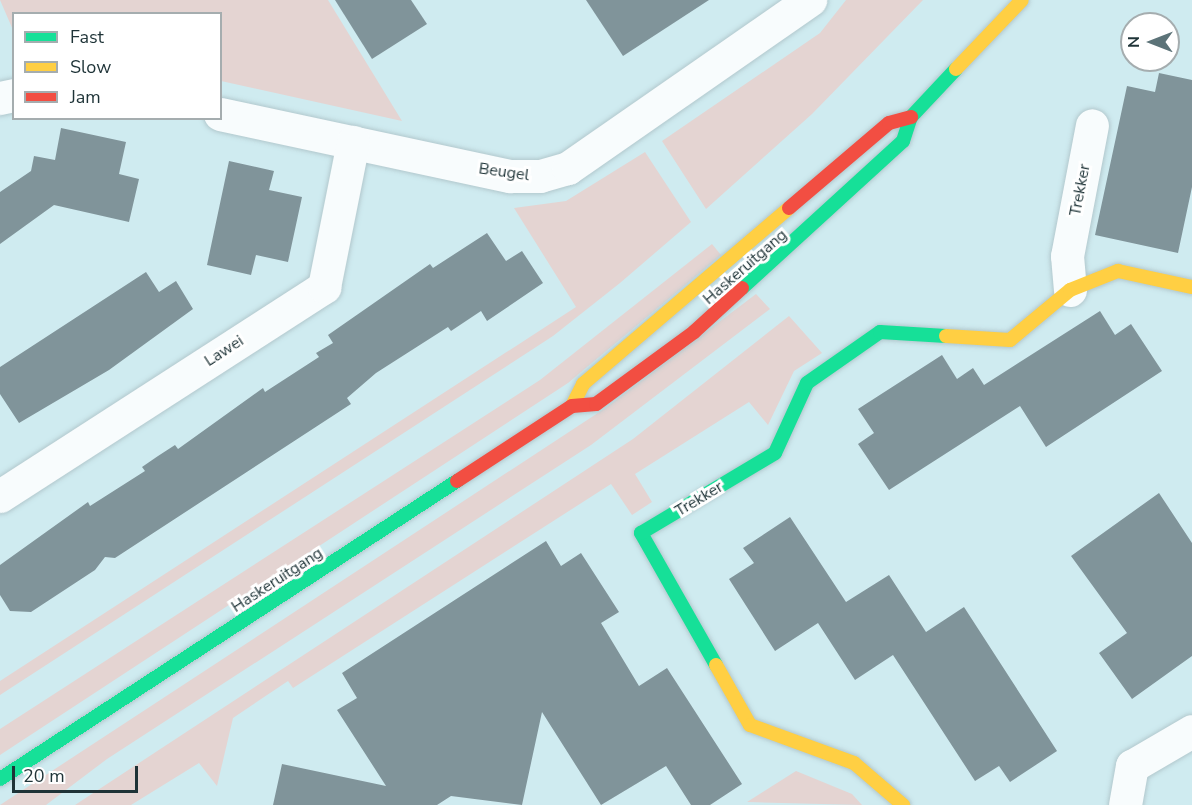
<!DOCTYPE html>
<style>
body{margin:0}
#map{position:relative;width:1192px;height:805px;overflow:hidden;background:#cfebf0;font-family:"Nunito Sans",sans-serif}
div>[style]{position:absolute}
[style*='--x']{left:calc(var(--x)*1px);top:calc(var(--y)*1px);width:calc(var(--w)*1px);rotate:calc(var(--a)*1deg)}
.green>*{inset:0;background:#e4d4d2}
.building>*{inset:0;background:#80949a}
.roads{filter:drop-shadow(0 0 2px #b2c8cd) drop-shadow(0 0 2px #b2c8cd)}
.street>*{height:33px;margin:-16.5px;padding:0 16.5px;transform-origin:16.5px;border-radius:16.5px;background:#f8fcfd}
.fast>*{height:14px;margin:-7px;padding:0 7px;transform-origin:7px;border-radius:7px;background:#16e098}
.slow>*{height:14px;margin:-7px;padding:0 7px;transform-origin:7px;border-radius:7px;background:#ffcf43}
.jam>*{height:14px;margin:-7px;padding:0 7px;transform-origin:7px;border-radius:7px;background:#f24e42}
span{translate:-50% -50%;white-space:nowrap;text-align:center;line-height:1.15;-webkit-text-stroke:6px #fff;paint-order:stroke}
.street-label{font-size:16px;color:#1e3337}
.legend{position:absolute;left:12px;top:12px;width:210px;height:108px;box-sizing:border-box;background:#fff;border:2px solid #a5adaf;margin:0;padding:8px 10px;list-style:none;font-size:18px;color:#1e3337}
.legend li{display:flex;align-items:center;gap:12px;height:30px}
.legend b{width:30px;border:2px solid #a5adaf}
.north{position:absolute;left:1120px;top:12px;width:60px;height:60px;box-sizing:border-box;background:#fff;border:2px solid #a5adaf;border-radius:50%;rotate:270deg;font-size:16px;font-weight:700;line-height:24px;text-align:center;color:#1e3337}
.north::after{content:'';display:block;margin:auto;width:21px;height:27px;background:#5c7378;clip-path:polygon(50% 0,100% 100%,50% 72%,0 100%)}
.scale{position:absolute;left:12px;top:766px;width:126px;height:27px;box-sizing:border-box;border:3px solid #1e3337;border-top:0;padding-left:8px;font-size:18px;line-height:21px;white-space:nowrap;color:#1e3337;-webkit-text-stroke:4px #fff;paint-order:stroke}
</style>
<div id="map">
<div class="green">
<i style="clip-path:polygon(0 0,328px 0,402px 121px,221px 81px,220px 14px,14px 14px,13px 30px)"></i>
<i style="clip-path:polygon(846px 0,923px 0,812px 114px,706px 209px,662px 141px,820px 33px)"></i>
<i style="clip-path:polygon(645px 152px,691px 222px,620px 283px,553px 336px,0 695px,0 681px,576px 307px,514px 208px,566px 201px)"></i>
<i style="clip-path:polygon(712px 244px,721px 255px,568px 383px,0 755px,0 729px,540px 380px)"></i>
<i style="clip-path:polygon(756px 294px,770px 309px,591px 445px,107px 759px,46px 805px,0 805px,607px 407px)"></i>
<i style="clip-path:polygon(789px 316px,822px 353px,794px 371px,768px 425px,749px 402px,635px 474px,652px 502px,632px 515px,611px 484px,293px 688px,288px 681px,233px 718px,217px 786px,199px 763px,131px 805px,75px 805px,633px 439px)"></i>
<i style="clip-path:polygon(796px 771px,852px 794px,862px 805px,747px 802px)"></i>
</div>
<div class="building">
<i style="clip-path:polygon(335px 0,411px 0,427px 24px,372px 59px)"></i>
<i style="clip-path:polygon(586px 0,709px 0,623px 56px)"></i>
<i style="clip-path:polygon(1159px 73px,1192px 80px,1192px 187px,1178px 253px,1095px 235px,1127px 86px,1155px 92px)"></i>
<i style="clip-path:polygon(61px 128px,126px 142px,119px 174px,139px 179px,129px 222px,54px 205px,0 244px,0 192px,31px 171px,34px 156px,55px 160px)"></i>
<i style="clip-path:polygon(229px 161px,274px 171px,269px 190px,302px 197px,288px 262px,256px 255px,251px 275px,207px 265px)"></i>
<i style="clip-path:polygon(487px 233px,506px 261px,522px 251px,543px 283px,487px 321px,481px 311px,451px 331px,448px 327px,376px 373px,347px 398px,351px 404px,115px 558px,105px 557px,95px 570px,31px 612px,10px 611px,0 595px,0 565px,88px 502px,90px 506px,145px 471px,142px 467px,158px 456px,175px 445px,178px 449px,263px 388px,265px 392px,319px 357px,316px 353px,333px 343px,328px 335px,430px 264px,433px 268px)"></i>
<i style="clip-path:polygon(146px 272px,159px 292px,176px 281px,193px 309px,109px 370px,19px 423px,0 394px,0 367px)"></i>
<i style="clip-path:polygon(1100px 311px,1115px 335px,1131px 324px,1162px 371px,1046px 447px,1020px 406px,889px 490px,858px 444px,874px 433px,858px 409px,942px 355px,957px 379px,973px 368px,984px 385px)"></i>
<i style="clip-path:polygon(1159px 493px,1192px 543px,1192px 656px,1132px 699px,1099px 653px,1127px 633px,1071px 556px)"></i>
<i style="clip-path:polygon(790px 517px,846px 602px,889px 575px,926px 632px,964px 607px,1057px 751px,1010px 782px,999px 766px,975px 781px,893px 655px,855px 680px,818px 623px,775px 651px,729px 579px,754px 563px,743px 548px)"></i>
<i style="clip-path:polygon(546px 541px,561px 566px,581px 553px,619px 612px,601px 623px,639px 686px,667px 668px,742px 784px,710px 805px,691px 805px,666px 766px,601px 805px,542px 712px,522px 805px,451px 796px,437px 805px,273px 805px,282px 764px,386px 786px,337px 710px,357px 698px,342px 673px)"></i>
</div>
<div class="roads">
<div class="street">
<i style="--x:0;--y:98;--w:14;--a:-12"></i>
<i style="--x:220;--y:114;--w:297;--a:12.1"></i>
<i style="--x:510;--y:176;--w:30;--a:0"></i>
<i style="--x:540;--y:176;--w:29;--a:-16"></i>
<i style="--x:568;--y:168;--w:295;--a:-34.8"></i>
<i style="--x:1070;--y:290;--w:34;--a:-95"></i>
<i style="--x:1067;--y:256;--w:133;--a:-79.2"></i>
<i style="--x:0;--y:496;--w:386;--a:-32.8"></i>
<i style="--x:324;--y:287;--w:148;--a:-78.7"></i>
<i style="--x:1125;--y:805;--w:40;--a:-80"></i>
<i style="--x:1132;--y:766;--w:69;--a:-30.3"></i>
</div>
<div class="fast">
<i style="--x:742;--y:288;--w:218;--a:-42.4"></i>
<i style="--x:903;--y:141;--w:25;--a:-72"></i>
<i style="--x:911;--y:117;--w:66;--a:-46.8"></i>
<i style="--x:716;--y:665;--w:152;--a:-119.6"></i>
<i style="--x:641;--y:533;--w:156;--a:-30.8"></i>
<i style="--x:775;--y:453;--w:77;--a:-65.4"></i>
<i style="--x:807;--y:383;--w:89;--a:-34.9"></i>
<i style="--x:880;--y:332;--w:66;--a:3.5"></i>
<i style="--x:0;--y:779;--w:546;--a:-33.11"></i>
</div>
<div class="slow">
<i style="--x:956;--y:69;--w:95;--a:-46.3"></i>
<i style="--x:946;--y:336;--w:64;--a:3.6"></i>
<i style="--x:1010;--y:340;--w:78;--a:-39.8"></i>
<i style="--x:1070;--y:290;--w:52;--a:-21.6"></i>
<i style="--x:1118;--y:271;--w:76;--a:12.2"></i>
<i style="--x:572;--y:406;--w:25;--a:-63"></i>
<i style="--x:583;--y:384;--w:271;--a:-40.5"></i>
<i style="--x:716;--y:665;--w:69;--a:60.5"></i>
<i style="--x:750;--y:725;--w:111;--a:20.1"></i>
<i style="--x:854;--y:763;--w:65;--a:40.6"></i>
</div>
<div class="jam">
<i style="--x:789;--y:208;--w:131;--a:-40.4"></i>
<i style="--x:889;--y:123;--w:23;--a:-15"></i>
<i style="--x:457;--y:481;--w:137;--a:-33.1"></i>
<i style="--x:572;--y:406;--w:24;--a:-5"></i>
<i style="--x:596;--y:404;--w:122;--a:-36.3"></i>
<i style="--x:694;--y:332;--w:65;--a:-42.5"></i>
</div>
</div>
<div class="street-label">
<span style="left:504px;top:172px;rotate:8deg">Beugel</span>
<span style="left:1080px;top:190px;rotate:-79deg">Trekker</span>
<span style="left:745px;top:267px;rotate:-41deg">Haskeruitgang</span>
<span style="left:224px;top:351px;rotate:-33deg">Lawei</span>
<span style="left:699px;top:499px;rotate:-31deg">Trekker</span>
<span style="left:277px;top:580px;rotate:-33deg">Haskeruitgang</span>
</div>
<ul class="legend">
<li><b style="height:8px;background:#16e098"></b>Fast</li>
<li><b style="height:8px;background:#ffcf43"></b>Slow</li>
<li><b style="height:8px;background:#f24e42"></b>Jam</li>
</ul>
<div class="north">N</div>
<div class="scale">20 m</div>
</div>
